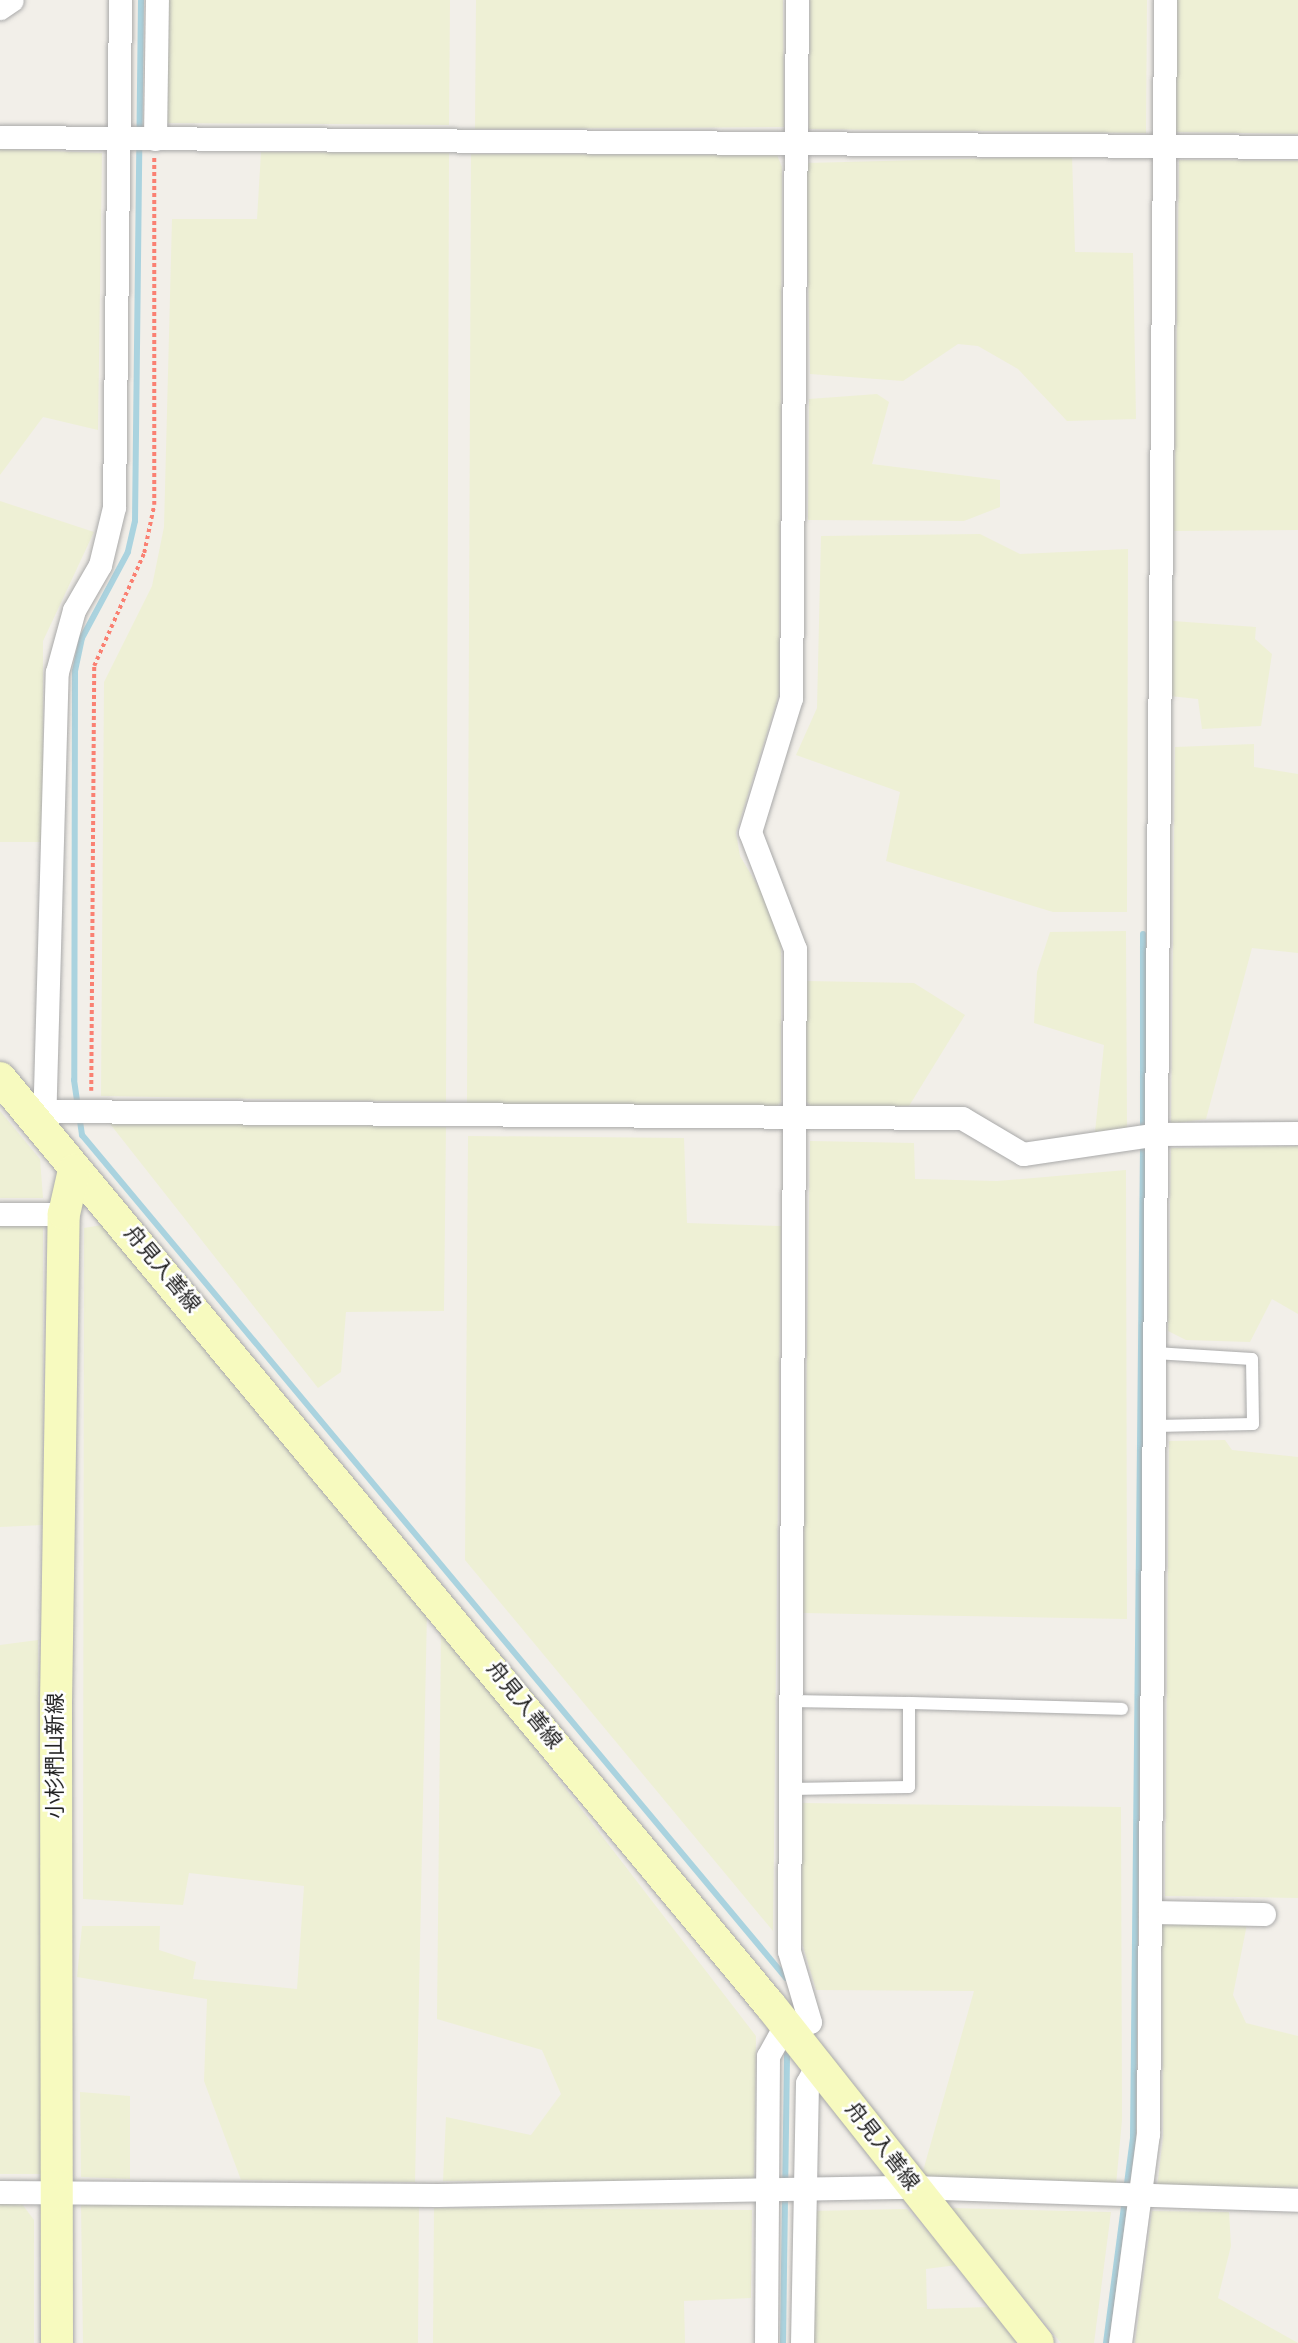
<!DOCTYPE html>
<meta charset="utf-8">
<style>
body{margin:0}
#map{position:relative;width:1298px;height:2343px;overflow:hidden;background:#f2efe9;font-family:Overpass,"Noto Sans JP",sans-serif}
div>[style]{position:absolute}
[style*='--x']{left:calc(var(--x)*1px);top:calc(var(--y)*1px);width:calc(var(--w)*1px);rotate:calc(var(--a)*1deg)}
.farmland>*{inset:0;background:#eef0d5}
.stream>*{height:6px;margin:-3px;padding:0 3px;transform-origin:3px;border-radius:3px;background:#aad3df}
.path>*{height:3.5px;margin-top:-1.75px;transform-origin:0;background:repeating-linear-gradient(90deg,#fa8072 0 3.5px,transparent 0 7px)}
.roads{filter:drop-shadow(0 0 2px #a9a9a9) drop-shadow(0 0 2px #a9a9a9)}
.lane>*{height:12px;margin:-6px;padding:0 6px;transform-origin:6px;border-radius:6px;background:#fff}
.street>*{height:23px;margin:-11.5px;padding:0 11.5px;transform-origin:11.5px;border-radius:11.5px;background:#fff}
.secondary>*{height:32px;margin:-16px;padding:0 16px;transform-origin:16px;border-radius:16px;background:#f7fabf}
span{translate:-50% -50%;white-space:nowrap;text-align:center;line-height:1.15;-webkit-text-stroke:5px #fff;paint-order:stroke}
.street-label{font-size:21px;color:#222}
</style>
<div id="map">
<div class="farmland">
<i style="clip-path:polygon(169px 0,450px 0,449px 125px,167px 123px)"></i>
<i style="clip-path:polygon(476px 0,783px 0,784px 127px,475px 129px)"></i>
<i style="clip-path:polygon(810px 0,1147px 0,1146px 133px,809px 129px)"></i>
<i style="clip-path:polygon(1177px 0,1298px 0,1298px 134px,1176px 132px)"></i>
<i style="clip-path:polygon(0 149px,102px 153px,98px 430px,43px 417px,0 475px)"></i>
<i style="clip-path:polygon(261px 152px,449px 153px,446px 1102px,101px 1096px,104px 682px,152px 586px,164px 527px,172px 219px,257px 219px)"></i>
<i style="clip-path:polygon(471px 154px,777px 155px,782px 167px,779px 694px,736px 833px,740px 856px,773px 911px,781px 940px,781px 1102px,773px 1110px,467px 1103px)"></i>
<i style="clip-path:polygon(1072px 156px,1075px 252px,1133px 253px,1136px 419px,1067px 421px,1018px 369px,978px 346px,958px 344px,903px 381px,810px 374px,806px 163px)"></i>
<i style="clip-path:polygon(1179px 160px,1298px 161px,1298px 530px,1174px 531px)"></i>
<i style="clip-path:polygon(877px 394px,889px 402px,872px 464px,1000px 480px,1000px 507px,964px 521px,808px 520px,809px 399px)"></i>
<i style="clip-path:polygon(0 501px,94px 532px,43px 641px,43px 842px,0 842px)"></i>
<i style="clip-path:polygon(980px 534px,1020px 554px,1128px 549px,1127px 912px,1053px 912px,886px 861px,900px 792px,796px 755px,817px 708px,821px 536px)"></i>
<i style="clip-path:polygon(1173px 621px,1256px 627px,1255px 639px,1272px 654px,1261px 726px,1202px 729px,1198px 699px,1170px 696px)"></i>
<i style="clip-path:polygon(1254px 744px,1254px 767px,1298px 774px,1298px 953px,1252px 948px,1206px 1119px,1171px 1124px,1175px 747px)"></i>
<i style="clip-path:polygon(1126px 931px,1127px 1128px,1095px 1132px,1104px 1045px,1034px 1023px,1037px 972px,1050px 932px)"></i>
<i style="clip-path:polygon(806px 981px,914px 983px,965px 1015px,909px 1106px,812px 1107px,806px 1101px)"></i>
<i style="clip-path:polygon(0 1111px,40px 1159px,43px 1198px,0 1198px)"></i>
<i style="clip-path:polygon(107px 1120px,446px 1127px,444px 1311px,346px 1312px,341px 1372px,318px 1388px)"></i>
<i style="clip-path:polygon(468px 1136px,684px 1138px,687px 1223px,781px 1226px,773px 1931px,465px 1560px)"></i>
<i style="clip-path:polygon(810px 1141px,914px 1143px,915px 1179px,997px 1181px,1126px 1170px,1127px 1619px,803px 1613px)"></i>
<i style="clip-path:polygon(1298px 1146px,1298px 1314px,1272px 1299px,1250px 1342px,1186px 1340px,1168px 1331px,1171px 1148px)"></i>
<i style="clip-path:polygon(0 1223px,43px 1224px,43px 1525px,0 1527px)"></i>
<i style="clip-path:polygon(102px 1225px,427px 1612px,415px 2182px,241px 2180px,204px 2081px,207px 1999px,77px 1977px,82px 1926px,160px 1926px,159px 1950px,196px 1962px,193px 1979px,297px 1989px,304px 1886px,189px 1873px,183px 1905px,83px 1899px,84px 1228px)"></i>
<i style="clip-path:polygon(1225px 1440px,1232px 1450px,1298px 1457px,1298px 1898px,1165px 1896px,1169px 1441px)"></i>
<i style="clip-path:polygon(441px 1627px,756px 2036px,754px 2182px,443px 2181px,446px 2117px,531px 2135px,561px 2094px,542px 2050px,437px 2019px)"></i>
<i style="clip-path:polygon(38px 1640px,41px 2174px,0 2174px,0 1645px)"></i>
<i style="clip-path:polygon(802px 1803px,1121px 1807px,1122px 2120px,1116px 2185px,921px 2178px,974px 1991px,816px 1990px,802px 1943px)"></i>
<i style="clip-path:polygon(1162px 1922px,1247px 1924px,1233px 1995px,1246px 2023px,1298px 2036px,1298px 2187px,1157px 2188px,1163px 2137px)"></i>
<i style="clip-path:polygon(80px 2092px,130px 2096px,130px 2179px,81px 2177px)"></i>
<i style="clip-path:polygon(0 2204px,22px 2204px,34px 2220px,34px 2343px,0 2343px)"></i>
<i style="clip-path:polygon(81px 2204px,419px 2206px,418px 2343px,83px 2343px)"></i>
<i style="clip-path:polygon(434px 2208px,752px 2210px,751px 2298px,684px 2301px,685px 2343px,433px 2343px)"></i>
<i style="clip-path:polygon(951px 2208px,1111px 2212px,1094px 2343px,1061px 2343px)"></i>
<i style="clip-path:polygon(907px 2209px,957px 2265px,926px 2269px,927px 2309px,989px 2307px,1016px 2343px,810px 2343px,811px 2211px)"></i>
<i style="clip-path:polygon(1152px 2211px,1229px 2212px,1231px 2246px,1218px 2298px,1298px 2343px,1135px 2343px)"></i>
</div>
<div class="stream">
<i style="--x:141;--y:0;--w:521;--a:90.66"></i>
<i style="--x:135;--y:521;--w:32;--a:103"></i>
<i style="--x:128;--y:552;--w:98;--a:118.1"></i>
<i style="--x:82;--y:638;--w:34;--a:102"></i>
<i style="--x:75;--y:671;--w:409;--a:90.1"></i>
<i style="--x:74;--y:1080;--w:56;--a:81.7"></i>
<i style="--x:82;--y:1135;--w:1098;--a:50.13"></i>
<i style="--x:1143;--y:1131;--w:197;--a:-90"></i>
<i style="--x:783;--y:2343;--w:288;--a:-89.2"></i>
<i style="--x:1106;--y:2343;--w:207;--a:-82.5"></i>
<i style="--x:1133;--y:2138;--w:996;--a:-89.42"></i>
</div>
<div class="path">
<i style="--x:91;--y:1091;--w:425;--a:-89.6"></i>
<i style="--x:94;--y:666;--w:124;--a:-66.1"></i>
<i style="--x:144;--y:553;--w:49;--a:-78.2"></i>
<i style="--x:154;--y:505;--w:347;--a:-90"></i>
</div>
<div class="roads">
<div class="lane">
<i style="--x:1155;--y:1353;--w:97;--a:3.5"></i>
<i style="--x:1252;--y:1359;--w:65;--a:89.1"></i>
<i style="--x:1253;--y:1424;--w:98;--a:178.8"></i>
<i style="--x:909;--y:1703;--w:213;--a:1.6"></i>
<i style="--x:790;--y:1789;--w:119;--a:-1"></i>
<i style="--x:909;--y:1787;--w:84;--a:-90"></i>
<i style="--x:909;--y:1703;--w:119;--a:-179"></i>
</div>
<div class="street">
<i style="--x:0;--y:8;--w:14;--a:-34"></i>
<i style="--x:0;--y:137;--w:1298;--a:0.44"></i>
<i style="--x:155;--y:139;--w:139;--a:-89.2"></i>
<i style="--x:46;--y:1111;--w:916;--a:0.44"></i>
<i style="--x:962;--y:1118;--w:71;--a:30.5"></i>
<i style="--x:1023;--y:1154;--w:136;--a:-8.4"></i>
<i style="--x:1158;--y:1134;--w:140;--a:-0.4"></i>
<i style="--x:44;--y:1127;--w:455;--a:-88.4"></i>
<i style="--x:57;--y:672;--w:64;--a:-74.7"></i>
<i style="--x:74;--y:610;--w:52;--a:-60"></i>
<i style="--x:100;--y:565;--w:60;--a:-76.4"></i>
<i style="--x:114;--y:507;--w:507;--a:-89.32"></i>
<i style="--x:0;--y:1214;--w:64;--a:0"></i>
<i style="--x:1150;--y:1912;--w:114;--a:1"></i>
<i style="--x:0;--y:2192;--w:437;--a:0.4"></i>
<i style="--x:437;--y:2195;--w:475;--a:-1"></i>
<i style="--x:912;--y:2187;--w:386;--a:1.9"></i>
<i style="--x:766;--y:2343;--w:287;--a:-89.6"></i>
<i style="--x:768;--y:2056;--w:35;--a:-61"></i>
<i style="--x:785;--y:2025;--w:25;--a:-7"></i>
<i style="--x:810;--y:2022;--w:74;--a:-106.5"></i>
<i style="--x:789;--y:1951;--w:1002;--a:-89.66"></i>
<i style="--x:795;--y:949;--w:125;--a:-111"></i>
<i style="--x:750;--y:832;--w:140;--a:-73"></i>
<i style="--x:791;--y:698;--w:698;--a:-89.51"></i>
<i style="--x:802;--y:2343;--w:260;--a:-88.9"></i>
<i style="--x:807;--y:2083;--w:21;--a:-61"></i>
<i style="--x:1120;--y:2343;--w:211;--a:-82.4"></i>
<i style="--x:1148;--y:2134;--w:2134;--a:-89.54"></i>
</div>
<div class="secondary">
<i style="--x:0;--y:1078;--w:1205;--a:50.29"></i>
<i style="--x:770;--y:2005;--w:431;--a:51.6"></i>
<i style="--x:57;--y:2343;--w:639;--a:-90.09"></i>
<i style="--x:56;--y:1704;--w:490;--a:-89.1"></i>
<i style="--x:64;--y:1214;--w:45;--a:-77.2"></i>
</div>
</div>
<div class="street-label">
<span style="left:161px;top:1270px;rotate:50deg">舟見入善線</span>
<span style="left:523px;top:1706px;rotate:51deg">舟見入善線</span>
<span style="left:57px;top:1756px;rotate:-90deg">小杉椚山新線</span>
<span style="left:881px;top:2147px;rotate:52deg">舟見入善線</span>
</div>
</div>
